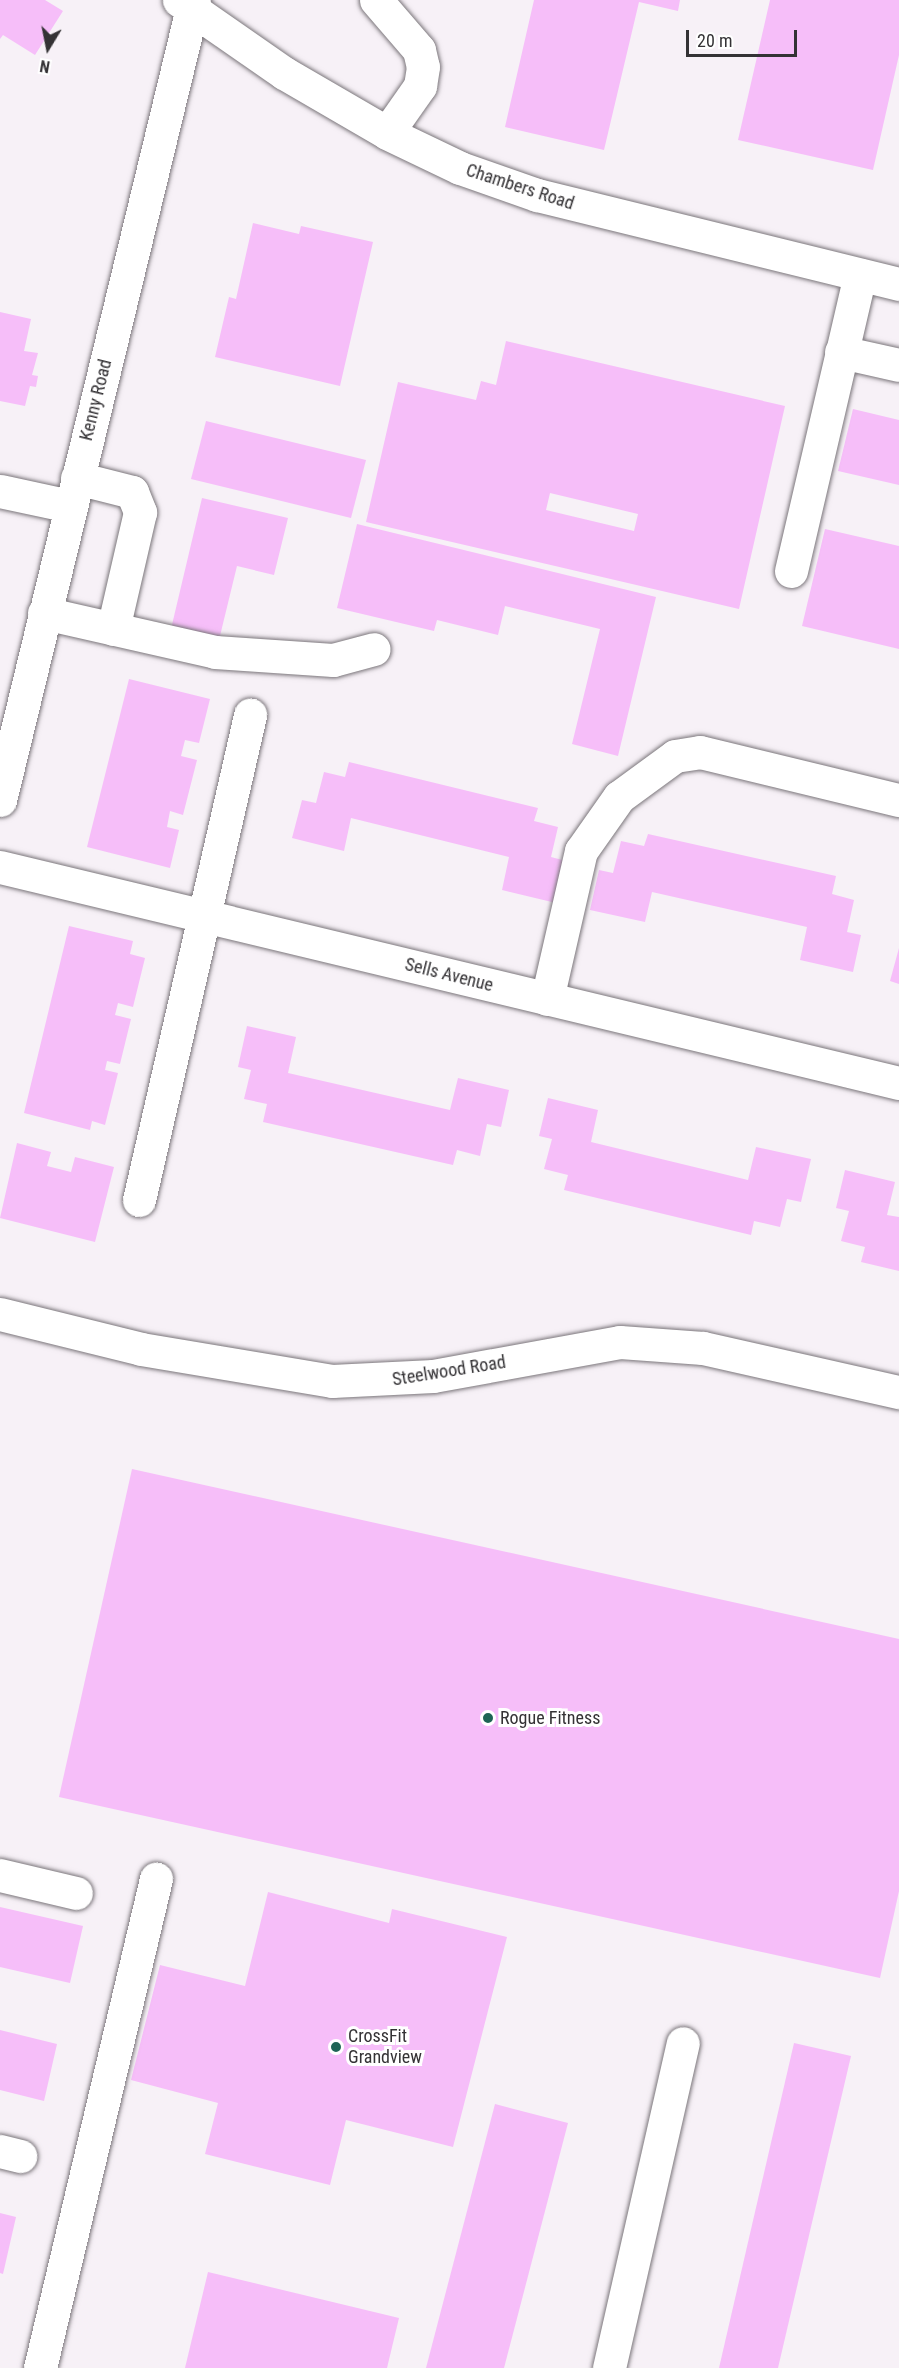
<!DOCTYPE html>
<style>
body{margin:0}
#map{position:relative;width:899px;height:2368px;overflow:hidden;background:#f7f1f7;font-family:"Roboto Condensed",sans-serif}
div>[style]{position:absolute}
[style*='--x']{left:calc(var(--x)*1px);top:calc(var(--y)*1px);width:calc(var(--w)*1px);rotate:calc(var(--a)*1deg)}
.building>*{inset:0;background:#f6bef9}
.roads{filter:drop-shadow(0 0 2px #7b767b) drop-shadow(0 0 2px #7b767b)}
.minor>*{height:33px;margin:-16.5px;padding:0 16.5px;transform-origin:16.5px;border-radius:16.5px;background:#fff}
.dots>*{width:16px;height:16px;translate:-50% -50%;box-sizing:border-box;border:3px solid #fff;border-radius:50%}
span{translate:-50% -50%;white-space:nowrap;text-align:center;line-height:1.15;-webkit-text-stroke:6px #fff;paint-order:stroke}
.street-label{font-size:18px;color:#343235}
.poi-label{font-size:18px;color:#343235}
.left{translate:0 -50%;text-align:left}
.north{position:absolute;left:18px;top:18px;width:60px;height:60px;-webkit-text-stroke:4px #fff;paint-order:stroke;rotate:190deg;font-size:16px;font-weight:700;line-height:24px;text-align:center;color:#343235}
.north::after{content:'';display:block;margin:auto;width:21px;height:27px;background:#343235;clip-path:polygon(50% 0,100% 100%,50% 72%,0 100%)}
.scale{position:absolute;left:686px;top:30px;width:111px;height:27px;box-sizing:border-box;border:3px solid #343235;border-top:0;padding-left:8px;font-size:18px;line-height:21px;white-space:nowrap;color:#343235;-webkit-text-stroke:4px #fff;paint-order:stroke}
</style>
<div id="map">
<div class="building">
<i style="clip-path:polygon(0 0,45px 0,63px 11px,35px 55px,3px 35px,0 39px)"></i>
<i style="clip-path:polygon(534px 0,680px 0,678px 11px,639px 2px,604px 150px,505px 127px)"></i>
<i style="clip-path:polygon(770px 0,899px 0,899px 55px,873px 170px,738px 140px)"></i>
<i style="clip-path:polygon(253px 223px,299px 234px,301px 226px,373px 242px,340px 386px,215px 357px,229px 297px,236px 299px)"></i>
<i style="clip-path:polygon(0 312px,31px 319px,24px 351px,38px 353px,32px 375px,38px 376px,36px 387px,30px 386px,25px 406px,0 401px)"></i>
<i style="clip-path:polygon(evenodd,506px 341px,785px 406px,739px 609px,366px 522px,398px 382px,476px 400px,481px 381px,496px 385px,506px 341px,550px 493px,638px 514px,634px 531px,546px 510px,550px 493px)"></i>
<i style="clip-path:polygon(853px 409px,899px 420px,899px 485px,838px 471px)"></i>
<i style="clip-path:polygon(206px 421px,366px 460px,351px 518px,191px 479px)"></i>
<i style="clip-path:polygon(202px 498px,288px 518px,274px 575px,237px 566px,219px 640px,171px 629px)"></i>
<i style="clip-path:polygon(357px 524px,656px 597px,618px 756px,572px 744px,600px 629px,505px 606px,498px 635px,437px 620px,434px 631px,337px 608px)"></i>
<i style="clip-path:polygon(825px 529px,899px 546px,899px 649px,802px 626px)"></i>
<i style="clip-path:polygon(129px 679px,210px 699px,199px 743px,185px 740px,181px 756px,197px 760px,183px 815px,170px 811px,167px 827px,179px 830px,170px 868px,87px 847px)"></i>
<i style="clip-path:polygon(349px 762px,538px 808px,534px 821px,558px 827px,551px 857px,566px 861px,556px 903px,502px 890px,509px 857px,351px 818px,344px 851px,292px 838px,302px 800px,316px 803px,324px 772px,345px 777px)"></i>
<i style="clip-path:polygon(648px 834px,836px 876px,832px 894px,854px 900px,847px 932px,861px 935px,853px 972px,800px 960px,807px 927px,652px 892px,645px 922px,590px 910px,599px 870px,613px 873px,621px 841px,644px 846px)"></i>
<i style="clip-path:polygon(69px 926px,133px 941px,130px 954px,145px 958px,133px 1007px,118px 1003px,115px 1015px,131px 1019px,120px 1064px,107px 1061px,105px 1070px,118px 1073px,105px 1125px,92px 1121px,90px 1130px,24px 1113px)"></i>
<i style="clip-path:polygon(899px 948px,899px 984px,890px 981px)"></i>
<i style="clip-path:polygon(247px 1026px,296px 1037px,288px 1073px,450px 1110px,458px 1078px,509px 1090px,501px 1127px,487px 1124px,480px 1156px,457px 1150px,453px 1165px,263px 1122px,267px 1104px,244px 1099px,251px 1070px,238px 1067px)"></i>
<i style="clip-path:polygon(548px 1098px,598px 1110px,591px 1142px,748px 1180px,756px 1147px,811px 1159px,801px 1202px,787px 1199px,780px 1227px,754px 1221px,751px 1235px,564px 1190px,568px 1175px,544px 1169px,552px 1139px,539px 1136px)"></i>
<i style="clip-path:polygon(17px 1143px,51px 1152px,47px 1166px,71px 1172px,75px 1157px,114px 1167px,95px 1242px,0 1218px)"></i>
<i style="clip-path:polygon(845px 1170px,895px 1182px,887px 1215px,899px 1217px,899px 1271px,861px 1262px,865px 1247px,841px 1241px,849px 1211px,836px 1208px)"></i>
<i style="clip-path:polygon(132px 1469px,899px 1639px,899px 1891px,880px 1978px,59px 1797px)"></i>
<i style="clip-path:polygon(268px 1892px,389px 1923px,392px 1909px,507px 1937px,453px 2147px,346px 2120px,330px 2185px,205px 2154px,218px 2103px,131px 2080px,160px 1965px,245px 1986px)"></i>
<i style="clip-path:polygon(0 1907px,83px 1926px,70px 1983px,0 1967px)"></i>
<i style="clip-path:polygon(0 2030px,57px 2044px,44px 2101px,0 2090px)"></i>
<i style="clip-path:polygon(794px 2043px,851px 2056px,778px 2368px,719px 2368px)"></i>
<i style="clip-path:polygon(495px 2104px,568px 2123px,504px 2368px,426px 2368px)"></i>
<i style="clip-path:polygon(0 2213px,16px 2217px,3px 2274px,0 2273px)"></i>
<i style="clip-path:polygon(208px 2272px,399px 2318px,387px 2368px,185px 2368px)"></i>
</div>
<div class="roads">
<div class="minor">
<i style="--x:179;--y:0;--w:128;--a:34.8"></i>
<i style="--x:284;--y:73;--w:119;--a:30.2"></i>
<i style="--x:387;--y:133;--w:81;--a:25.6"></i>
<i style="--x:460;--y:168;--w:82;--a:19.3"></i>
<i style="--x:537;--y:195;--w:373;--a:13.8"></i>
<i style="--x:376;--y:0;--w:66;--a:49.3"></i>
<i style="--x:419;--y:50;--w:17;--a:77"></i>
<i style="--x:423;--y:67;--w:19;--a:99"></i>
<i style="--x:420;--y:86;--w:57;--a:125.1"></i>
<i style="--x:841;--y:352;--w:59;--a:12.6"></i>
<i style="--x:77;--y:478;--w:57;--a:14.3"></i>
<i style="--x:132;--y:492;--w:22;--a:68"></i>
<i style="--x:140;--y:512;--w:120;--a:103"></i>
<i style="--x:0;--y:491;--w:72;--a:12.1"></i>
<i style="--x:791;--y:571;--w:304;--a:-76.9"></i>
<i style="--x:44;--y:613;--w:175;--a:12.8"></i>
<i style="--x:215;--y:652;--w:118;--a:3.9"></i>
<i style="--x:333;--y:660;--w:42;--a:-15"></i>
<i style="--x:0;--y:800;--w:823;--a:-76.37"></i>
<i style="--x:0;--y:867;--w:925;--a:13.51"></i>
<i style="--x:547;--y:999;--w:152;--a:-77.1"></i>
<i style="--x:581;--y:851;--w:66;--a:-54.9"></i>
<i style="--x:619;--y:797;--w:69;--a:-36.2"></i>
<i style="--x:675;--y:756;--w:25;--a:-9"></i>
<i style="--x:700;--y:752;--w:205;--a:13.6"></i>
<i style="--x:139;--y:1200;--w:498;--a:-77.1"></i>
<i style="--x:0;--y:1314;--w:145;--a:13.9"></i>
<i style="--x:141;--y:1349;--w:194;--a:9.5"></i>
<i style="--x:332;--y:1381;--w:101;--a:-2.8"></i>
<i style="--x:433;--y:1376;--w:190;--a:-10.3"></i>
<i style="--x:620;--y:1342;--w:83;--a:4.1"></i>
<i style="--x:703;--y:1348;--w:201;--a:12.7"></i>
<i style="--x:0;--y:1875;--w:78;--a:13.3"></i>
<i style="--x:0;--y:2151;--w:21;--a:14"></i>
<i style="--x:40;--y:2368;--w:503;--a:-76.66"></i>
<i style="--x:609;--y:2368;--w:333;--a:-77.2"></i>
</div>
</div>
<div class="dots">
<i style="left:488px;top:1718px;background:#1e6355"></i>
<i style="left:336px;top:2047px;background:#1e6355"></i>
</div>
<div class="street-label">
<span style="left:520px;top:187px;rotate:18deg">Chambers Road</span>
<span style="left:96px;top:400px;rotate:-76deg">Kenny Road</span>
<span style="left:449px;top:975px;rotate:14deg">Sells Avenue</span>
<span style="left:449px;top:1371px;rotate:-9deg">Steelwood Road</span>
</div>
<div class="poi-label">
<span class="left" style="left:500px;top:1718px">Rogue Fitness</span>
<span class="left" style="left:348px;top:2047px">CrossFit<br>Grandview</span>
</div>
<div class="north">N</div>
<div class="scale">20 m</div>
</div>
